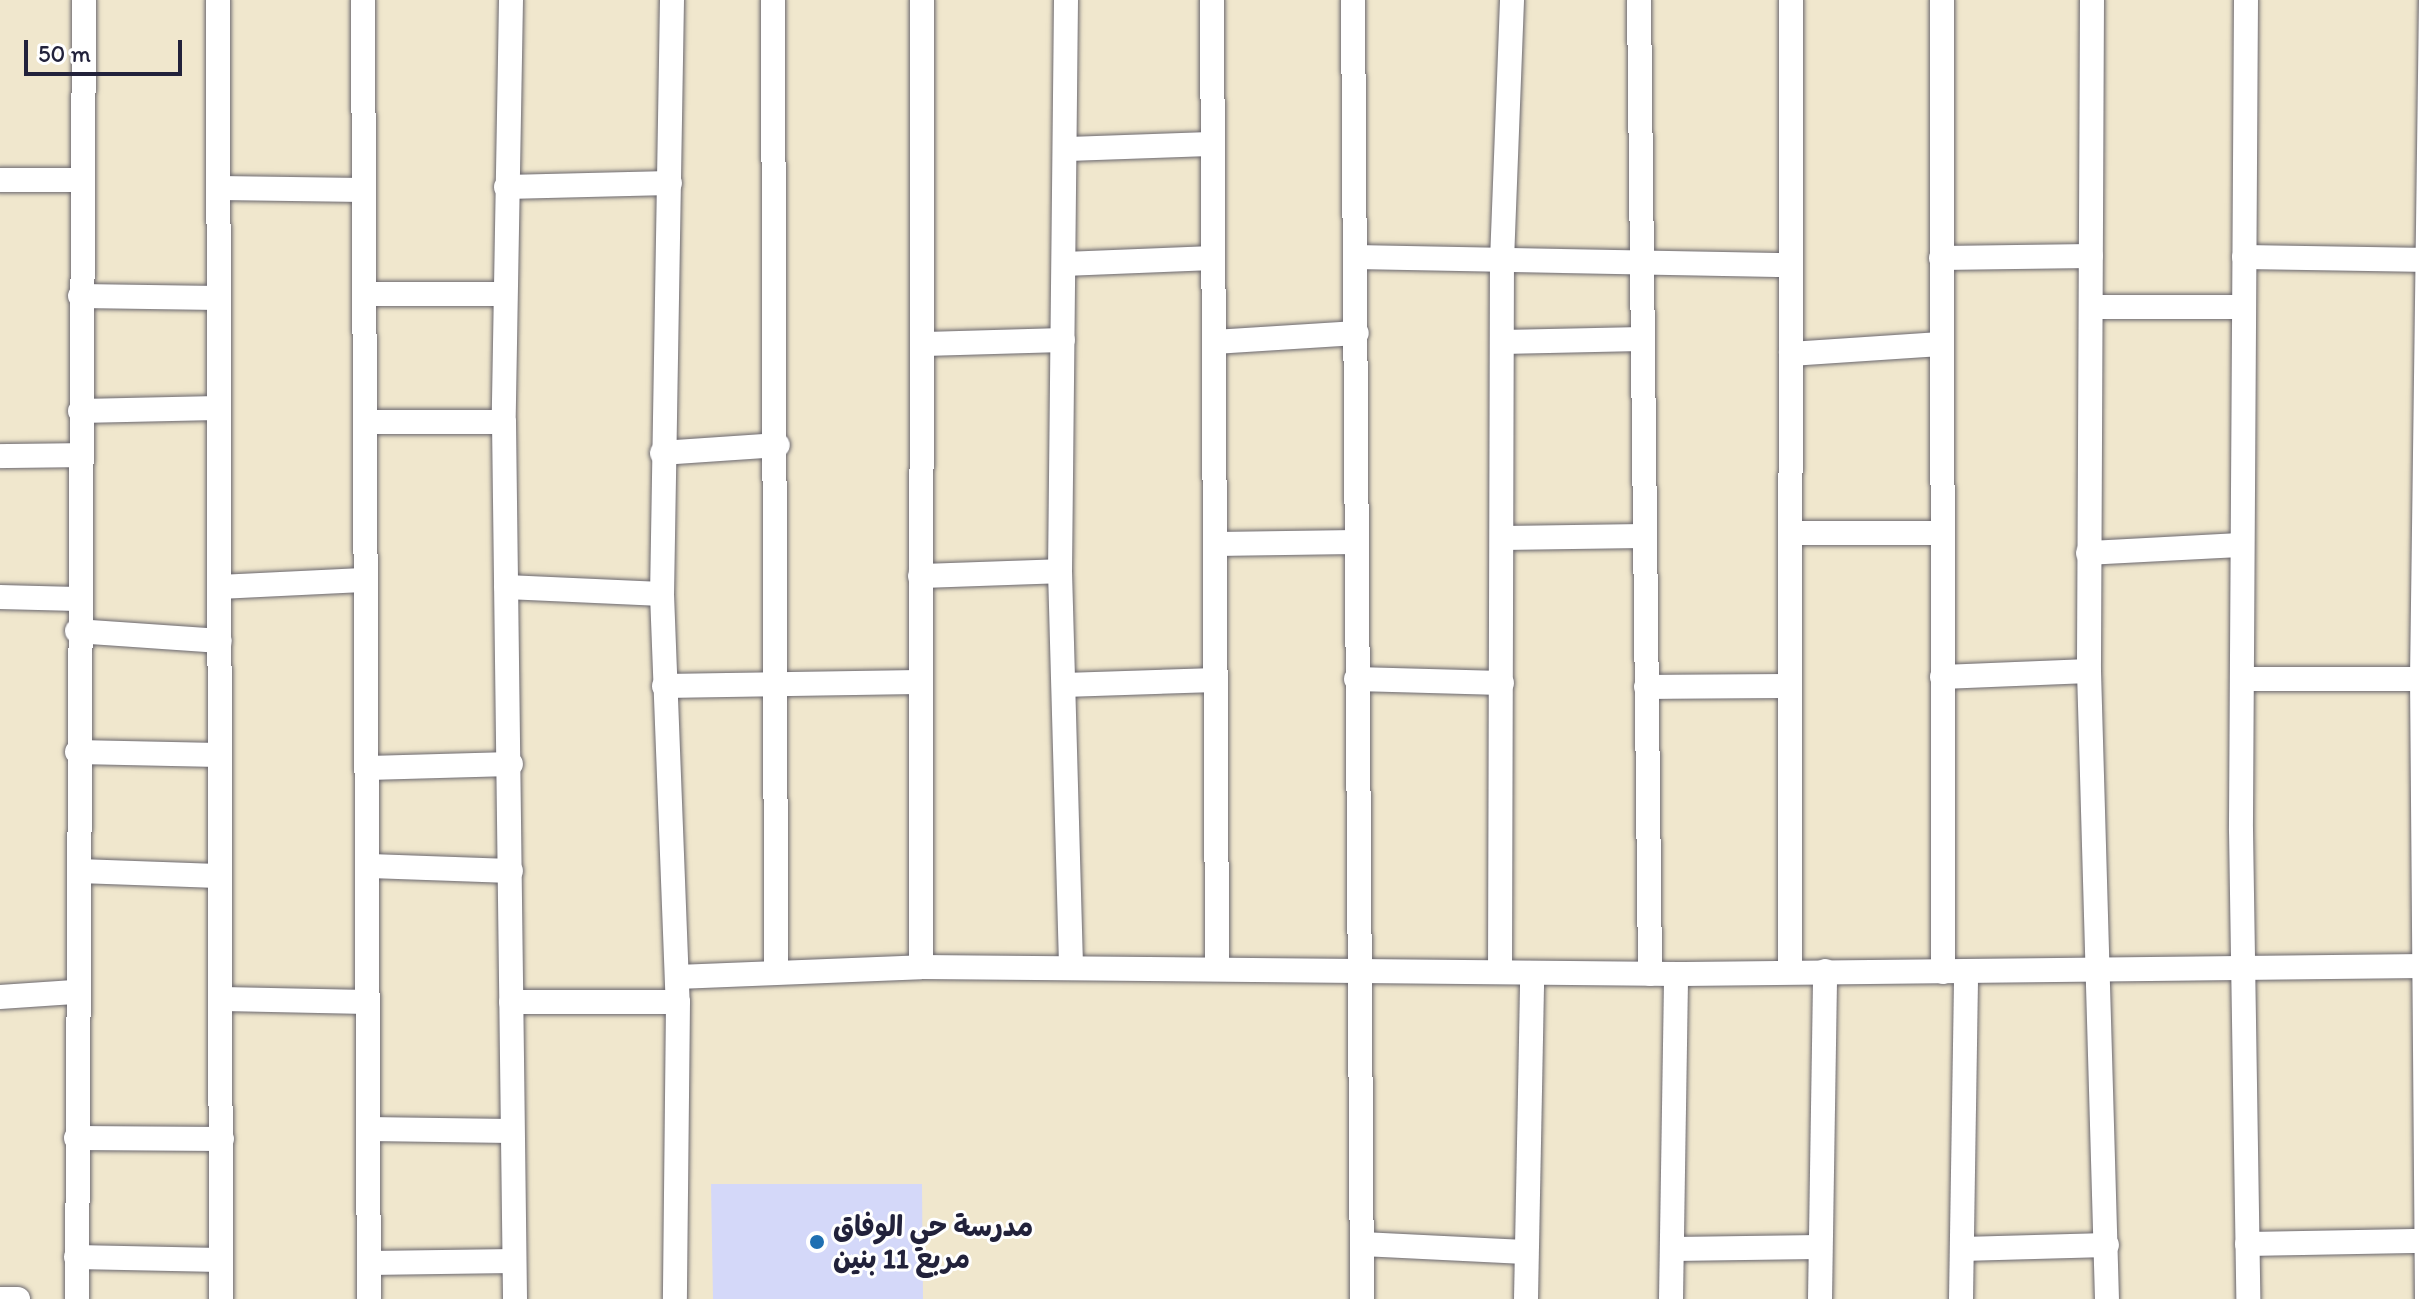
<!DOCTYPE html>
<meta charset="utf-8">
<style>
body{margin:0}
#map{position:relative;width:2433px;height:1299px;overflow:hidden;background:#f0e7cd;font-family:Itim,"Playpen Sans Arabic",sans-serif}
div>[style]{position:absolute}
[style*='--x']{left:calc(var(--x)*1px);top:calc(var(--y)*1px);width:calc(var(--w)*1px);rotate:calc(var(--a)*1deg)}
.built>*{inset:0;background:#d4d8f9}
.roads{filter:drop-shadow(0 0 2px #6a676e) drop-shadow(0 0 2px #6a676e)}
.minor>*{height:24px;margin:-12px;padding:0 12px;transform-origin:12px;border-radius:12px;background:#fff}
.dots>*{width:22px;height:22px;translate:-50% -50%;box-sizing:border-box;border:4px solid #fff;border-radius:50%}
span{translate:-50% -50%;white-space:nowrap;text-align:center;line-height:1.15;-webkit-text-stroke:6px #fff;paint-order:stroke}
.poi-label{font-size:28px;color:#22223b;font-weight:700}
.left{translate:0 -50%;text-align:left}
.scale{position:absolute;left:24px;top:40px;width:158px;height:36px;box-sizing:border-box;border:4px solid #22223b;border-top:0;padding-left:10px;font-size:24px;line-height:28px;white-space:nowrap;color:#22223b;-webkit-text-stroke:6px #fff;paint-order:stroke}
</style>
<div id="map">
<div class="built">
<i style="clip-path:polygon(711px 1184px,922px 1184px,923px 1299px,713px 1299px)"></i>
</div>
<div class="roads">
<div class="minor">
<i style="--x:218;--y:0;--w:1299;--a:89.87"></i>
<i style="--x:363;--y:0;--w:1299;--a:89.74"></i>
<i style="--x:511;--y:0;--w:422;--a:91"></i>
<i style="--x:504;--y:422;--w:877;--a:89.28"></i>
<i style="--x:672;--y:0;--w:594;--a:90.96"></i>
<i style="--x:662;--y:594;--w:408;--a:87.8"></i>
<i style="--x:678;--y:1002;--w:297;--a:90.6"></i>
<i style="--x:773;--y:0;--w:971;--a:89.82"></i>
<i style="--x:1066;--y:0;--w:571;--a:90.6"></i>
<i style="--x:1060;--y:571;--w:396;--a:88.4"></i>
<i style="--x:1212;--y:0;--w:969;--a:89.7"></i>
<i style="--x:1353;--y:0;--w:1299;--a:89.6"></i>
<i style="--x:1639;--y:0;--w:974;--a:89.35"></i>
<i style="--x:1942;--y:0;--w:972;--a:89.94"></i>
<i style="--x:2092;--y:0;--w:671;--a:90.26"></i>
<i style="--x:2089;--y:671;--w:628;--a:88.36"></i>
<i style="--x:2246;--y:0;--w:830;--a:90.35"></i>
<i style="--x:2241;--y:830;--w:469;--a:89.1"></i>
<i style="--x:1066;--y:149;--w:146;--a:-2"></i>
<i style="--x:0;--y:180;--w:82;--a:0"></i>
<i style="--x:506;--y:187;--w:164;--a:-1.4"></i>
<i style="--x:219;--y:188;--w:144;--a:0.8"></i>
<i style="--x:1355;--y:257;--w:436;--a:1.1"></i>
<i style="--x:2244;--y:257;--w:186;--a:0.9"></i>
<i style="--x:1941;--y:258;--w:150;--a:-0.8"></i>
<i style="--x:1064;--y:264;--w:149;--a:-2.3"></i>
<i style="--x:365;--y:294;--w:139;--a:0"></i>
<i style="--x:80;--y:296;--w:138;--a:0.8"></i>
<i style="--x:2091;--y:307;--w:153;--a:0"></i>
<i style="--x:1214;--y:342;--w:143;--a:-3.6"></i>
<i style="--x:1502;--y:342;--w:140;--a:-1.2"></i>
<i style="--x:925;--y:344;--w:138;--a:-1.7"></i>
<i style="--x:1791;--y:354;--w:149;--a:-3.8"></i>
<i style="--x:80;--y:411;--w:138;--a:-1.2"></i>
<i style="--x:366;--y:422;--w:138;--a:0"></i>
<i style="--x:662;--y:453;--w:116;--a:-3.9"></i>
<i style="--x:0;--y:456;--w:79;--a:-0.7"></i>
<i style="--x:1790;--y:533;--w:148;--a:0"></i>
<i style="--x:1503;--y:538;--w:140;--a:-0.8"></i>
<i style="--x:1216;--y:544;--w:139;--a:-0.8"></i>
<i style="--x:2088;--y:553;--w:154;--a:-3"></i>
<i style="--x:920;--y:576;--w:140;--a:-2"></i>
<i style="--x:219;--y:587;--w:144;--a:-2.8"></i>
<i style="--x:506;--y:587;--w:156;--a:2.6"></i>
<i style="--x:0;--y:597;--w:77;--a:1.5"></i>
<i style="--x:77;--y:631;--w:143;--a:4"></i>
<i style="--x:1942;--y:677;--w:147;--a:-2.3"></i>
<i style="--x:1356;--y:679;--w:146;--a:1.6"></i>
<i style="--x:2243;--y:679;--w:179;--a:0"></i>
<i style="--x:1064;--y:685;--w:152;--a:-1.9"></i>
<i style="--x:664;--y:686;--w:254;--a:-0.9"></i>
<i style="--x:1646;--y:687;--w:140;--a:-0.4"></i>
<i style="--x:77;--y:752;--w:142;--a:1.2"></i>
<i style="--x:368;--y:768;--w:143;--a:-1.6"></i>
<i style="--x:370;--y:866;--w:141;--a:2"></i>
<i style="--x:79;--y:871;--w:139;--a:2.1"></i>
<i style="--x:921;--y:967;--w:967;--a:-89.94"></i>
<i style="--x:1790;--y:971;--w:971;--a:-89.94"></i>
<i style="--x:1500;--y:972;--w:711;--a:-89.84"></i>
<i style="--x:1502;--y:261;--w:261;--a:-87.8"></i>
<i style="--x:677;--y:977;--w:244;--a:-2.3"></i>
<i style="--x:921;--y:967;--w:755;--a:0.53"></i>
<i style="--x:1676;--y:974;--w:747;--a:-0.61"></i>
<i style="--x:0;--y:997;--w:74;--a:-3.9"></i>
<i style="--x:223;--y:999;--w:144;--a:1.2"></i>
<i style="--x:511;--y:1002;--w:167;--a:0"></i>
<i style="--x:368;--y:1129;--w:143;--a:0.8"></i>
<i style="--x:76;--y:1138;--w:146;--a:0.4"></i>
<i style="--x:1362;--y:1244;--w:163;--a:2.8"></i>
<i style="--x:2247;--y:1244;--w:180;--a:-1"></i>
<i style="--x:1673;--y:1249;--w:145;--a:-0.8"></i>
<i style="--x:1962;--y:1249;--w:145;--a:-1.6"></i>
<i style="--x:76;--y:1257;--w:144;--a:1.2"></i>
<i style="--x:369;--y:1263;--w:145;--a:-0.8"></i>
<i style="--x:0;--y:1299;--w:18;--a:0"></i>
<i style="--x:77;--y:1299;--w:1299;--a:-89.69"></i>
<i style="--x:1526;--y:1299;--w:326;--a:-88.9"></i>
<i style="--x:1671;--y:1299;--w:325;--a:-89.1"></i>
<i style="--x:1820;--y:1299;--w:328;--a:-89.1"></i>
<i style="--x:1961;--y:1299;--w:327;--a:-89.1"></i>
<i style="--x:2427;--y:1299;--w:620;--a:-90.46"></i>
<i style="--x:2422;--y:679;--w:679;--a:-89.24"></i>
</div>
</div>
<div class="dots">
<i style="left:817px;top:1242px;background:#1f6fb2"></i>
</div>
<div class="poi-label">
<span class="left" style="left:833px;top:1242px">مدرسة حي الوفاق<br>مربع 11 بنين</span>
</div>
<div class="scale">50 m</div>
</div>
